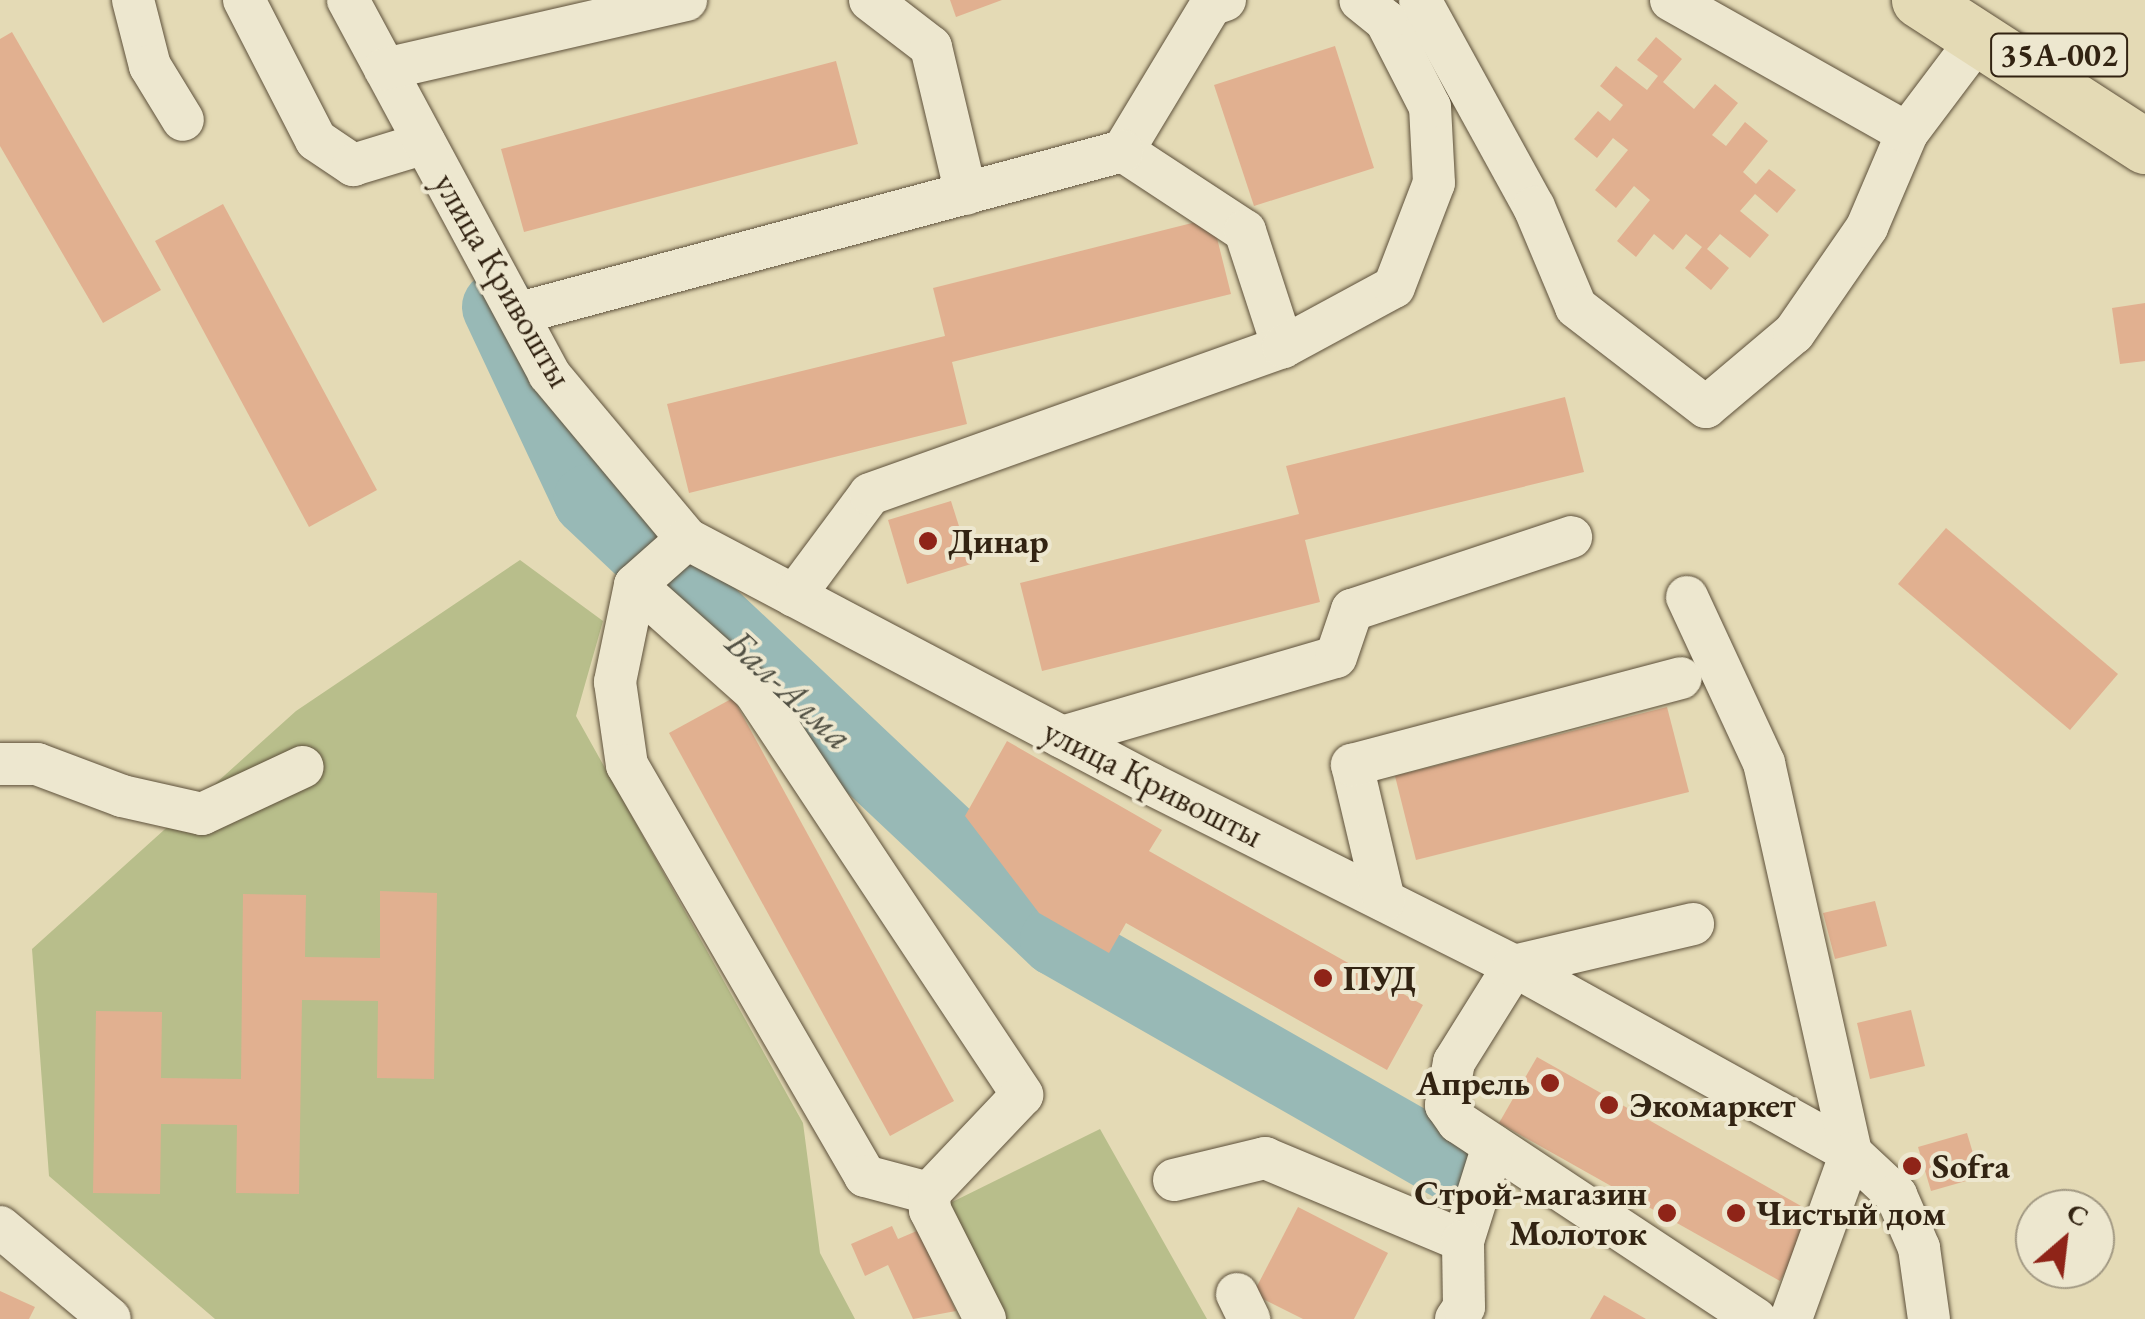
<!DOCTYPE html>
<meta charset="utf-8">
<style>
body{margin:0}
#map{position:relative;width:2145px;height:1319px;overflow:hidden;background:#e4dab5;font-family:"EB Garamond",serif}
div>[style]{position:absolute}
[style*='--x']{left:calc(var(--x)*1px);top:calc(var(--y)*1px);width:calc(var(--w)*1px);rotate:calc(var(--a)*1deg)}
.green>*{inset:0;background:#b8be8b}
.river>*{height:72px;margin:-36px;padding:0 36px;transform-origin:36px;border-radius:36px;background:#98b9b6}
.building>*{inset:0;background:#e1b090}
.roads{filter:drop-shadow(0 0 2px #5e513b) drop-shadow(0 0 2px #5e513b)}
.minor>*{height:42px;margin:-21px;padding:0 21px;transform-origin:21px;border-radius:21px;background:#ede7cf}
.highway>*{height:55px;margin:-27.5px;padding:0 27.5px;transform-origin:27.5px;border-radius:27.5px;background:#e4dab5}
.dots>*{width:28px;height:28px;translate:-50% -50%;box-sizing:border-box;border:5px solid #ede7cf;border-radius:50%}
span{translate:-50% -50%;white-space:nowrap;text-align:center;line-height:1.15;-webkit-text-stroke:8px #ede7cf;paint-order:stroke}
.shield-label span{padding:2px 8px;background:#ede7cf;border:2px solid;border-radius:8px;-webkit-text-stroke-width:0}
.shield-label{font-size:32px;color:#322312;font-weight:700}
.street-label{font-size:35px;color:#322312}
.poi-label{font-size:35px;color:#322312;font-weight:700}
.left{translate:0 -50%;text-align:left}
.right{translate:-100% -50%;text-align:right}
.water-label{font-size:38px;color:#515043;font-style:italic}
.north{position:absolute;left:2015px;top:1189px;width:100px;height:100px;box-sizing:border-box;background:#ede7cf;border:2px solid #a29983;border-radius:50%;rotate:28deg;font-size:28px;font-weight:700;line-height:40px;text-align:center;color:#322312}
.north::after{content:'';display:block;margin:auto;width:35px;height:45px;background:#8f2418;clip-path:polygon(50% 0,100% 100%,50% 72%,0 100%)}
</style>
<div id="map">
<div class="green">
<i style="clip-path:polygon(520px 560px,603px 621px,576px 716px,803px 1123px,820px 1253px,855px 1319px,215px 1319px,49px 1176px,32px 949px,296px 711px)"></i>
<i style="clip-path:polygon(1100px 1129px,1207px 1319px,997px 1319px,938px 1209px)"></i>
</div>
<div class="river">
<i style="--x:498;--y:307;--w:213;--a:64.8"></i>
<i style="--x:589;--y:500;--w:642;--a:43.29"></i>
<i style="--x:1056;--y:940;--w:468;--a:29.7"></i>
</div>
<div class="building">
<i style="clip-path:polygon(950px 0,1002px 0,956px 17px)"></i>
<i style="clip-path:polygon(12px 32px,161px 290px,103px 323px,0 146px,0 39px)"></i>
<i style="clip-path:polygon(1656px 37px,1682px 59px,1663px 82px,1694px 109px,1715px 84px,1738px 103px,1712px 135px,1726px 146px,1745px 122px,1768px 141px,1743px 172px,1756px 184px,1769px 169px,1796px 190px,1777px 213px,1755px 194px,1740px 211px,1769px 235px,1750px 258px,1720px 234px,1707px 249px,1729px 268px,1711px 290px,1685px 268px,1702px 247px,1686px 234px,1673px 250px,1654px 234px,1636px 257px,1617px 241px,1650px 200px,1634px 186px,1616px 208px,1595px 190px,1628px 150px,1613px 138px,1597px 158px,1574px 139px,1598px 111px,1610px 121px,1623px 105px,1600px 86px,1616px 66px,1647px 90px,1658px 76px,1637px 60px)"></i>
<i style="clip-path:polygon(1335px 46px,1374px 168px,1254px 206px,1214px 85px)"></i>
<i style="clip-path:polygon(836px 61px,858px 144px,524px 232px,501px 149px)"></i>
<i style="clip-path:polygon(223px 204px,377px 490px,309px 527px,155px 241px)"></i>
<i style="clip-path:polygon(1212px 218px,1231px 294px,952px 362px,967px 424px,689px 493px,667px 404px,945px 336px,933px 288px)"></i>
<i style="clip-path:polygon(2145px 303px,2145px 361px,2120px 364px,2112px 308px)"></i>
<i style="clip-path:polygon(1565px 397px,1584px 472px,1305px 540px,1320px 602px,1042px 671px,1020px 583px,1299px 514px,1286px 466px)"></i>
<i style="clip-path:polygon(951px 501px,971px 564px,907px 584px,888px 520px)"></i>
<i style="clip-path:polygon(1946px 528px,2118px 674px,2070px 730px,1898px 584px)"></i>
<i style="clip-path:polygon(733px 698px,954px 1101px,890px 1136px,669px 733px)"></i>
<i style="clip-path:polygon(1667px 707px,1689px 792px,1416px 860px,1395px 776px)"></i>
<i style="clip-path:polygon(1007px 741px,1162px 830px,1149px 851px,1423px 1005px,1387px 1070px,1126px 923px,1109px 953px,1039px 913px,965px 816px)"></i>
<i style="clip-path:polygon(380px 891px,437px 893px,434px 1079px,377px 1078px,378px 1001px,302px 1000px,299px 1194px,236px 1193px,237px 1125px,161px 1124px,160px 1194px,93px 1193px,96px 1011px,162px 1012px,161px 1078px,241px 1079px,243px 894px,306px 895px,305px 957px,380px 958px)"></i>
<i style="clip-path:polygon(1875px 901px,1887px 946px,1835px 959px,1823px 913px)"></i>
<i style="clip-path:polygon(1911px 1010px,1925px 1066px,1870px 1079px,1857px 1023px)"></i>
<i style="clip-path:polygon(1537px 1057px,1817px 1215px,1780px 1281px,1499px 1123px)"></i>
<i style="clip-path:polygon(1967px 1133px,1980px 1177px,1931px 1191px,1918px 1147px)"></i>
<i style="clip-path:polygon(1298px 1207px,1388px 1253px,1354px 1319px,1303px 1319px,1253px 1294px)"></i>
<i style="clip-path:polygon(892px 1226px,898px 1239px,919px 1230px,956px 1311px,913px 1319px,888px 1265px,865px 1276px,851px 1244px)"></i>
<i style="clip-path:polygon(0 1291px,35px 1307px,29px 1319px,0 1319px)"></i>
<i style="clip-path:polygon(1604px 1295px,1646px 1319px,1590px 1319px)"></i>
</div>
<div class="roads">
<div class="minor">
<i style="--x:133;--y:0;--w:68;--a:75.6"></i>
<i style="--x:150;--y:66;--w:63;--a:58.6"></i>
<i style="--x:244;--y:0;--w:157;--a:62.8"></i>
<i style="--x:316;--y:140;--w:45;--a:34"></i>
<i style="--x:353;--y:165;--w:75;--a:-17"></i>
<i style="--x:348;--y:0;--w:425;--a:61.7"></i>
<i style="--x:549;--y:374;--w:215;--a:50.1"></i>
<i style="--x:687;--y:539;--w:525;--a:27.83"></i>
<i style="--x:1151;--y:784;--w:406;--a:26.6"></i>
<i style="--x:1514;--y:966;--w:385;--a:29"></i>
<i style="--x:1851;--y:1153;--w:62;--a:43"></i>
<i style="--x:1896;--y:1195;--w:58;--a:66.5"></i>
<i style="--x:1919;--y:1248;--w:72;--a:82"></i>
<i style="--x:870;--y:0;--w:77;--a:37.6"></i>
<i style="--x:931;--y:47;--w:151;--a:76.6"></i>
<i style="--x:1225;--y:0;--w:15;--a:160"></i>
<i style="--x:1211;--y:5;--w:170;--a:121.1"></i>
<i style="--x:1123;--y:151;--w:146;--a:33.3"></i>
<i style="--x:1245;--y:231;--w:122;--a:71.9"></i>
<i style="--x:1420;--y:0;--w:236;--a:61.2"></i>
<i style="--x:1534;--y:207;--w:108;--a:67.2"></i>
<i style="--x:1576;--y:307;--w:164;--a:37.6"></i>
<i style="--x:1706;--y:407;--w:115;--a:-40.1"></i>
<i style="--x:1794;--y:333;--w:129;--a:-55.4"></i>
<i style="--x:1867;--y:227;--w:102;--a:-66.9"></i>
<i style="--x:1907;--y:133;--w:116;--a:-53"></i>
<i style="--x:1671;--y:0;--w:271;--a:29.4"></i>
<i style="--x:385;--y:69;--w:309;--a:-12.9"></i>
<i style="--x:520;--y:313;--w:624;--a:-15.04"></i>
<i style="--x:687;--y:539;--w:69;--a:138.5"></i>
<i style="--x:635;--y:585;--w:99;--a:101.7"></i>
<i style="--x:615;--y:682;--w:84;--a:81.8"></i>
<i style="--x:627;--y:765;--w:475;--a:59.9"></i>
<i style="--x:865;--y:1176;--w:66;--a:14.9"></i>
<i style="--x:635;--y:585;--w:159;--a:41.7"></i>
<i style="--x:754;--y:691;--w:485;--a:56.4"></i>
<i style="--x:1022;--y:1095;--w:135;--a:133.5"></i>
<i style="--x:929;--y:1193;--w:17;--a:87"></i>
<i style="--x:930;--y:1210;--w:122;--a:63.2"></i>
<i style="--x:794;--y:596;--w:127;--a:-53.3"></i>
<i style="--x:870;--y:494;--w:438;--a:-19.6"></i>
<i style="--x:1283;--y:347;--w:126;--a:-28.4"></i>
<i style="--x:1394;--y:287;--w:111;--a:-69"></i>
<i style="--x:1434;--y:183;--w:76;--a:-93"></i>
<i style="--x:1430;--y:107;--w:97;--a:-117.1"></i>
<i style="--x:1386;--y:21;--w:33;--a:-141"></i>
<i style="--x:1687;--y:597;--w:183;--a:65.1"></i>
<i style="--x:1764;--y:763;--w:400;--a:77.4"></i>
<i style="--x:1851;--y:1153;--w:177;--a:109.9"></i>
<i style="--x:1062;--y:737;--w:285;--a:-16.3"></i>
<i style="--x:1336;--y:657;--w:50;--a:-71.2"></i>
<i style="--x:1352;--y:610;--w:231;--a:-18.4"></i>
<i style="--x:0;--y:764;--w:37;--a:0"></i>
<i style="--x:37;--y:764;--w:91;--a:20.6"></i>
<i style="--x:122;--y:796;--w:82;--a:12.7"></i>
<i style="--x:202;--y:814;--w:111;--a:-25"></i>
<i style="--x:1384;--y:900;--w:139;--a:-103.3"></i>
<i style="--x:1352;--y:765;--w:340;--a:-14.8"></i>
<i style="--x:1514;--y:966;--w:113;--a:122"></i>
<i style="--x:1454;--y:1062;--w:44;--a:100.5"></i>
<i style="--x:1446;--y:1105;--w:21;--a:55"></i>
<i style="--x:1458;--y:1122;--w:357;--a:33.5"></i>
<i style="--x:1514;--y:966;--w:184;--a:-13.2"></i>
<i style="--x:1174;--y:1180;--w:94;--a:-13.6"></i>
<i style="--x:1265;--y:1158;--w:215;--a:22.7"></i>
<i style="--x:1463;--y:1241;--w:100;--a:-72.5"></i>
<i style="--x:0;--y:1227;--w:143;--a:39.9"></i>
<i style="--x:1237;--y:1294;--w:28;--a:64"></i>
<i style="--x:1456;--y:1319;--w:14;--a:-56"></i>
<i style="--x:1464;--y:1307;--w:66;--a:-90.9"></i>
</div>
<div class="highway">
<i style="--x:1919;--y:0;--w:269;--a:32.9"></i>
</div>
</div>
<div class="dots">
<i style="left:928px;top:541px;background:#8f2418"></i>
<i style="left:1323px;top:978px;background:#8f2418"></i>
<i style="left:1550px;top:1083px;background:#8f2418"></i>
<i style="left:1609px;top:1105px;background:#8f2418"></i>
<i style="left:1912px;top:1166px;background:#8f2418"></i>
<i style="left:1667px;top:1213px;background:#8f2418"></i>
<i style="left:1736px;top:1213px;background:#8f2418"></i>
</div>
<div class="shield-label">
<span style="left:2059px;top:55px">35А-002</span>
</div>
<div class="street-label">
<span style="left:503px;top:280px;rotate:60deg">улица Кривошты</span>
<span style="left:1153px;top:783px;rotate:27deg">улица Кривошты</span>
</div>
<div class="poi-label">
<span class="left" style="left:948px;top:541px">Динар</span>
<span class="left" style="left:1343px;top:978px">ПУД</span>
<span class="right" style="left:1530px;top:1083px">Апрель</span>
<span class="left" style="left:1629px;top:1105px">Экомаркет</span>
<span class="left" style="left:1932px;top:1166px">Sofra</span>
<span class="right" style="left:1647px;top:1213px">Строй-магазин<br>Молоток</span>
<span class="left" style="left:1756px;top:1213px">Чистый дом</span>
</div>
<div class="water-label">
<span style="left:790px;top:689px;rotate:43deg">Бал-Алма</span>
</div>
<div class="north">С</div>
</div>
